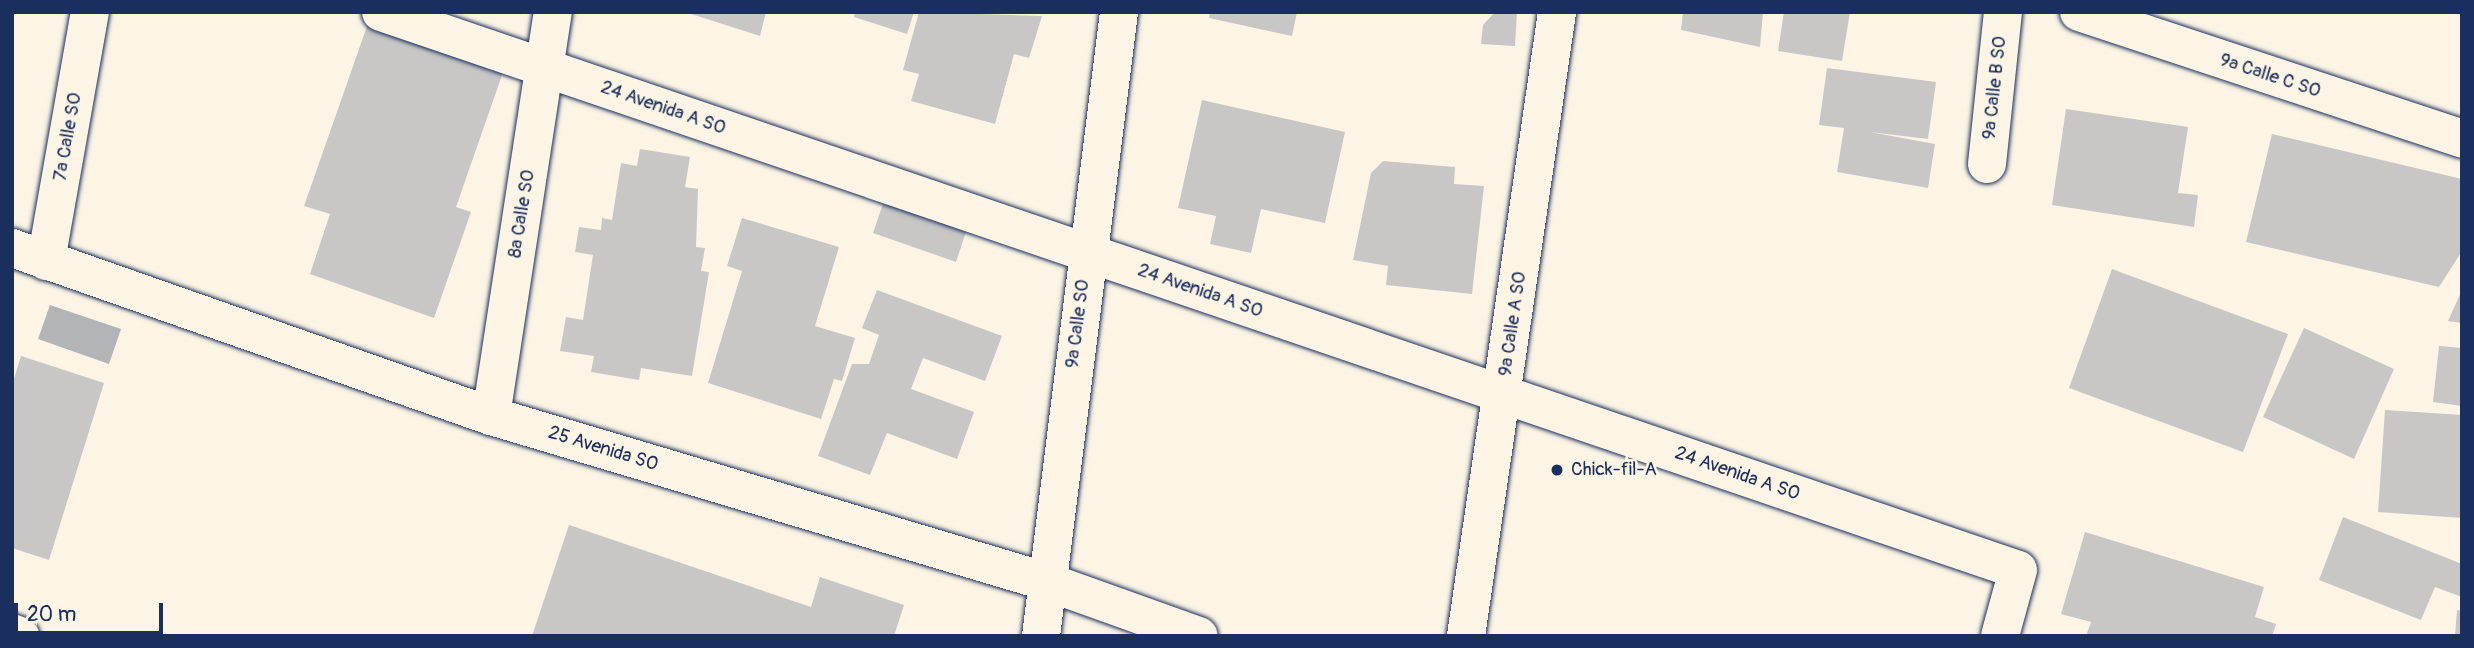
<!DOCTYPE html>
<style>
body{margin:0}
#map{position:relative;width:2474px;height:648px;overflow:hidden;background:#fcf5e5;font-family:Pangolin,sans-serif}
div>[style]{position:absolute}
[style*='--x']{left:calc(var(--x)*1px);top:calc(var(--y)*1px);width:calc(var(--w)*1px);rotate:calc(var(--a)*1deg)}
.water>*{inset:0;background:#b2b4b8}
.building>*{inset:0;background:#c8c7c6}
.roads{filter:drop-shadow(0 0 2px #1b2f5e) drop-shadow(0 0 2px #1b2f5e)}
.minor>*{height:38px;margin:-19px;padding:0 19px;transform-origin:19px;border-radius:19px;background:#fcf5e5}
.dots>*{width:19px;height:19px;translate:-50% -50%;box-sizing:border-box;border:4px solid #fcf5e5;border-radius:50%}
span{translate:-50% -50%;white-space:nowrap;text-align:center;line-height:1.15;-webkit-text-stroke:5px #fcf5e5;paint-order:stroke}
.street-label{font-size:19px;color:#1b2f5e}
.poi-label{font-size:19px;color:#1b2f5e}
.left{translate:0 -50%;text-align:left}
.frame{position:absolute;inset:0;border:14px solid #1b2f5e;pointer-events:none}
.scale{position:absolute;left:14px;top:603px;width:149px;height:32px;box-sizing:border-box;border:4px solid #1b2f5e;border-top:0;padding-left:9px;font-size:21px;line-height:24px;white-space:nowrap;color:#1b2f5e;-webkit-text-stroke:5px #fcf5e5;paint-order:stroke}
</style>
<div id="map">
<div class="water">
<i style="clip-path:polygon(50px 305px,121px 329px,109px 364px,38px 339px)"></i>
</div>
<div class="building">
<i style="clip-path:polygon(372px 12px,508px 58px,456px 207px,471px 212px,434px 318px,310px 274px,330px 214px,304px 206px)"></i>
<i style="clip-path:polygon(685px 12px,766px 12px,760px 36px)"></i>
<i style="clip-path:polygon(855px 12px,914px 12px,907px 34px,854px 17px)"></i>
<i style="clip-path:polygon(919px 12px,1042px 16px,1029px 58px,1014px 54px,995px 124px,911px 101px,919px 74px,903px 70px)"></i>
<i style="clip-path:polygon(1210px 12px,1297px 12px,1292px 36px,1209px 18px)"></i>
<i style="clip-path:polygon(1495px 12px,1517px 12px,1515px 46px,1481px 44px,1483px 25px)"></i>
<i style="clip-path:polygon(1683px 12px,1763px 12px,1760px 47px,1681px 30px)"></i>
<i style="clip-path:polygon(1784px 12px,1850px 12px,1842px 61px,1778px 51px)"></i>
<i style="clip-path:polygon(1827px 68px,1936px 82px,1928px 139px,1870px 132px,1935px 144px,1928px 188px,1837px 172px,1844px 128px,1819px 125px)"></i>
<i style="clip-path:polygon(1202px 100px,1345px 132px,1325px 223px,1261px 209px,1251px 253px,1210px 244px,1216px 216px,1178px 208px)"></i>
<i style="clip-path:polygon(2066px 109px,2188px 127px,2178px 193px,2198px 195px,2194px 227px,2052px 205px)"></i>
<i style="clip-path:polygon(2272px 134px,2462px 179px,2462px 251px,2439px 287px,2246px 242px)"></i>
<i style="clip-path:polygon(640px 149px,690px 157px,685px 187px,698px 189px,696px 247px,705px 248px,701px 271px,709px 272px,692px 376px,641px 368px,639px 380px,591px 372px,594px 356px,560px 351px,566px 317px,583px 320px,593px 255px,575px 252px,579px 227px,601px 230px,602px 218px,612px 220px,621px 163px,637px 166px)"></i>
<i style="clip-path:polygon(1383px 161px,1455px 167px,1454px 184px,1484px 186px,1472px 294px,1386px 285px,1388px 266px,1353px 260px,1371px 173px)"></i>
<i style="clip-path:polygon(890px 183px,973px 211px,956px 262px,873px 233px)"></i>
<i style="clip-path:polygon(742px 218px,839px 247px,815px 326px,855px 338px,842px 381px,834px 379px,821px 419px,708px 383px,742px 271px,727px 266px)"></i>
<i style="clip-path:polygon(2112px 269px,2288px 334px,2243px 452px,2069px 388px)"></i>
<i style="clip-path:polygon(877px 290px,1002px 336px,985px 381px,923px 358px,911px 389px,974px 412px,957px 459px,887px 433px,870px 475px,818px 456px,852px 364px,869px 364px,879px 335px,862px 328px)"></i>
<i style="clip-path:polygon(2462px 290px,2462px 323px,2448px 321px)"></i>
<i style="clip-path:polygon(2304px 328px,2394px 369px,2354px 459px,2263px 417px)"></i>
<i style="clip-path:polygon(2439px 346px,2462px 348px,2462px 406px,2433px 402px)"></i>
<i style="clip-path:polygon(21px 356px,104px 383px,49px 560px,12px 548px,12px 385px)"></i>
<i style="clip-path:polygon(2385px 410px,2462px 415px,2462px 518px,2378px 512px)"></i>
<i style="clip-path:polygon(2343px 517px,2462px 564px,2462px 597px,2435px 587px,2421px 620px,2319px 580px)"></i>
<i style="clip-path:polygon(569px 525px,811px 607px,820px 577px,904px 605px,894px 636px,532px 636px)"></i>
<i style="clip-path:polygon(2085px 532px,2264px 587px,2255px 617px,2276px 624px,2272px 636px,2086px 636px,2091px 622px,2061px 614px)"></i>
<i style="clip-path:polygon(2457px 610px,2462px 611px,2462px 636px,2455px 636px)"></i>
</div>
<div class="roads">
<div class="minor">
<i style="--x:381;--y:12;--w:1729;--a:18.82"></i>
<i style="--x:2018;--y:570;--w:68;--a:105.3"></i>
<i style="--x:2079;--y:12;--w:404;--a:18.3"></i>
<i style="--x:1987;--y:164;--w:153;--a:-84"></i>
<i style="--x:12;--y:248;--w:508;--a:19.33"></i>
<i style="--x:491;--y:416;--w:581;--a:16.6"></i>
<i style="--x:1048;--y:582;--w:160;--a:19.7"></i>
<i style="--x:46;--y:261;--w:253;--a:-80"></i>
<i style="--x:491;--y:416;--w:409;--a:-81.3"></i>
<i style="--x:12;--y:633;--w:9;--a:21"></i>
<i style="--x:1041;--y:636;--w:629;--a:-82.87"></i>
<i style="--x:1466;--y:636;--w:631;--a:-81.7"></i>
</div>
</div>
<div class="dots">
<i style="left:1557px;top:470px;background:#1b2f5e"></i>
</div>
<div class="street-label">
<span style="left:2270px;top:76px;rotate:18deg">9a Calle C SO</span>
<span style="left:1995px;top:88px;rotate:-84deg">9a Calle B SO</span>
<span style="left:663px;top:108px;rotate:19deg">24 Avenida A SO</span>
<span style="left:68px;top:137px;rotate:-80deg">7a Calle SO</span>
<span style="left:522px;top:214px;rotate:-81deg">8a Calle SO</span>
<span style="left:1200px;top:291px;rotate:19deg">24 Avenida A SO</span>
<span style="left:1078px;top:324px;rotate:-83deg">9a Calle SO</span>
<span style="left:1513px;top:324px;rotate:-82deg">9a Calle A SO</span>
<span style="left:603px;top:449px;rotate:17deg">25 Avenida SO</span>
<span style="left:1737px;top:474px;rotate:19deg">24 Avenida A SO</span>
</div>
<div class="poi-label">
<span class="left" style="left:1571px;top:470px">Chick-fil-A</span>
</div>
<div class="frame"></div>
<div class="scale">20 m</div>
</div>
